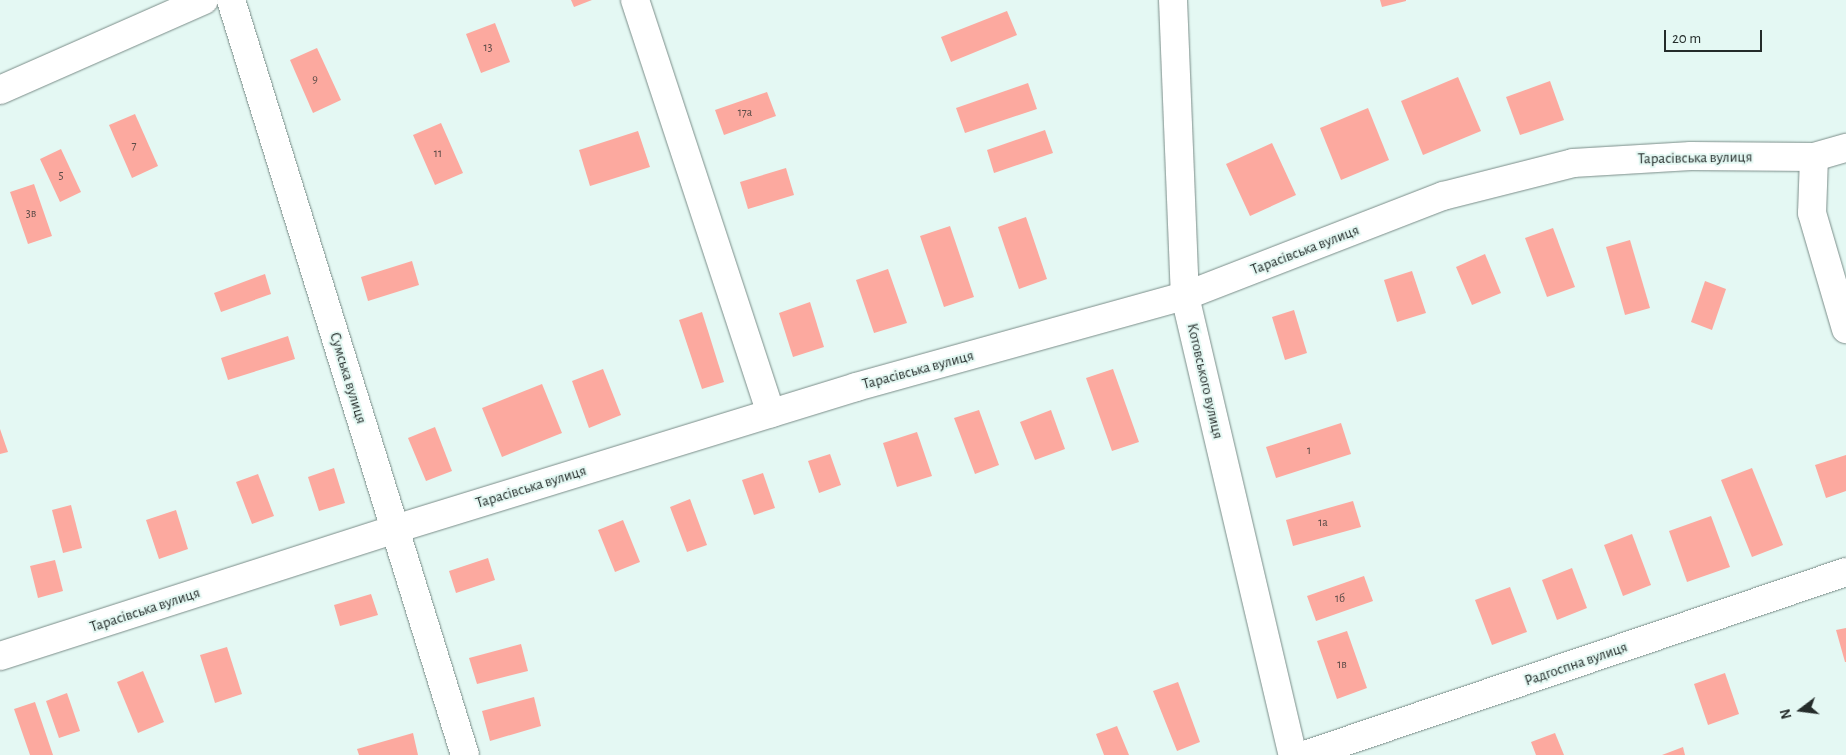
<!DOCTYPE html>
<meta charset="utf-8">
<style>
body{margin:0}
#map{position:relative;width:1846px;height:755px;overflow:hidden;background:#e4f8f3;font-family:"Alegreya Sans",sans-serif}
div>[style]{position:absolute}
[style*='--x']{left:calc(var(--x)*1px);top:calc(var(--y)*1px);width:calc(var(--w)*1px);rotate:calc(var(--a)*1deg)}
.building>*{inset:0;background:#fca99f}
.roads{filter:drop-shadow(0 0 1px #7b8d89) drop-shadow(0 0 1px #7b8d89)}
.minor>*{height:28px;margin:-14px;padding:0 14px;transform-origin:14px;border-radius:14px;background:#fff}
span{translate:-50% -50%;white-space:nowrap;text-align:center;line-height:1.15;-webkit-text-stroke:4px #e4f8f3;paint-order:stroke}
.number-label{font-size:12px;color:#5a4b47}
.number-label span{-webkit-text-stroke-width:0}
.street-label{font-size:15px;color:#242c2a}
.north{position:absolute;left:1776px;top:685px;width:50px;height:50px;-webkit-text-stroke:4px #e4f8f3;paint-order:stroke;rotate:255deg;font-size:14px;font-weight:700;line-height:20px;text-align:center;color:#242c2a}
.north::after{content:'';display:block;margin:auto;width:18px;height:22px;background:#242c2a;clip-path:polygon(50% 0,100% 100%,50% 72%,0 100%)}
.scale{position:absolute;left:1664px;top:30px;width:98px;height:22px;box-sizing:border-box;border:2px solid #242c2a;border-top:0;padding-left:6px;font-size:15px;line-height:18px;white-space:nowrap;color:#242c2a;-webkit-text-stroke:4px #e4f8f3;paint-order:stroke}
</style>
<div id="map">
<div class="building">
<i style="clip-path:polygon(571px 0,592px 0,574px 7px)"></i>
<i style="clip-path:polygon(1380px 0,1406px 0,1406px 1px,1382px 7px)"></i>
<i style="clip-path:polygon(1007px 11px,1017px 35px,951px 62px,941px 37px)"></i>
<i style="clip-path:polygon(495px 23px,510px 62px,481px 73px,466px 34px)"></i>
<i style="clip-path:polygon(317px 48px,341px 100px,313px 113px,290px 60px)"></i>
<i style="clip-path:polygon(1458px 77px,1481px 131px,1423px 155px,1401px 101px)"></i>
<i style="clip-path:polygon(1550px 81px,1564px 120px,1520px 135px,1506px 97px)"></i>
<i style="clip-path:polygon(1028px 83px,1037px 109px,965px 133px,956px 108px)"></i>
<i style="clip-path:polygon(767px 92px,776px 116px,724px 135px,715px 110px)"></i>
<i style="clip-path:polygon(1368px 108px,1389px 160px,1341px 180px,1320px 128px)"></i>
<i style="clip-path:polygon(135px 114px,158px 166px,132px 178px,109px 125px)"></i>
<i style="clip-path:polygon(441px 123px,463px 173px,435px 185px,413px 135px)"></i>
<i style="clip-path:polygon(1045px 130px,1053px 153px,994px 173px,987px 150px)"></i>
<i style="clip-path:polygon(638px 131px,650px 167px,590px 186px,579px 150px)"></i>
<i style="clip-path:polygon(1272px 143px,1296px 195px,1250px 216px,1226px 164px)"></i>
<i style="clip-path:polygon(61px 149px,81px 192px,60px 202px,40px 159px)"></i>
<i style="clip-path:polygon(786px 168px,794px 195px,748px 209px,740px 182px)"></i>
<i style="clip-path:polygon(34px 184px,52px 236px,28px 244px,10px 192px)"></i>
<i style="clip-path:polygon(1026px 217px,1047px 279px,1019px 289px,998px 227px)"></i>
<i style="clip-path:polygon(950px 226px,974px 297px,944px 307px,920px 236px)"></i>
<i style="clip-path:polygon(1553px 228px,1575px 287px,1547px 297px,1525px 238px)"></i>
<i style="clip-path:polygon(1630px 240px,1650px 308px,1625px 315px,1606px 247px)"></i>
<i style="clip-path:polygon(1485px 254px,1501px 293px,1472px 305px,1456px 267px)"></i>
<i style="clip-path:polygon(412px 261px,419px 285px,368px 301px,361px 277px)"></i>
<i style="clip-path:polygon(888px 269px,907px 323px,874px 333px,856px 280px)"></i>
<i style="clip-path:polygon(1412px 271px,1426px 313px,1397px 322px,1384px 280px)"></i>
<i style="clip-path:polygon(265px 274px,271px 294px,221px 312px,214px 293px)"></i>
<i style="clip-path:polygon(1705px 281px,1726px 289px,1712px 330px,1691px 322px)"></i>
<i style="clip-path:polygon(810px 302px,824px 347px,793px 357px,779px 313px)"></i>
<i style="clip-path:polygon(1294px 310px,1307px 353px,1285px 360px,1272px 317px)"></i>
<i style="clip-path:polygon(702px 312px,724px 382px,702px 389px,679px 320px)"></i>
<i style="clip-path:polygon(288px 336px,295px 359px,228px 380px,221px 358px)"></i>
<i style="clip-path:polygon(603px 369px,621px 415px,589px 428px,572px 381px)"></i>
<i style="clip-path:polygon(1113px 369px,1139px 442px,1112px 451px,1086px 378px)"></i>
<i style="clip-path:polygon(542px 384px,562px 433px,502px 457px,482px 408px)"></i>
<i style="clip-path:polygon(979px 410px,999px 465px,975px 474px,954px 418px)"></i>
<i style="clip-path:polygon(1051px 410px,1065px 449px,1035px 460px,1020px 422px)"></i>
<i style="clip-path:polygon(1341px 423px,1351px 454px,1276px 478px,1266px 447px)"></i>
<i style="clip-path:polygon(435px 427px,452px 471px,426px 481px,408px 438px)"></i>
<i style="clip-path:polygon(0 429px,8px 452px,0 454px)"></i>
<i style="clip-path:polygon(917px 432px,932px 476px,897px 487px,883px 443px)"></i>
<i style="clip-path:polygon(830px 454px,841px 485px,819px 493px,808px 461px)"></i>
<i style="clip-path:polygon(1846px 455px,1846px 491px,1826px 498px,1815px 465px)"></i>
<i style="clip-path:polygon(334px 468px,345px 503px,319px 511px,308px 477px)"></i>
<i style="clip-path:polygon(1752px 468px,1783px 545px,1752px 557px,1721px 480px)"></i>
<i style="clip-path:polygon(763px 473px,775px 508px,754px 515px,742px 480px)"></i>
<i style="clip-path:polygon(258px 474px,274px 516px,252px 524px,236px 482px)"></i>
<i style="clip-path:polygon(690px 499px,707px 545px,687px 552px,670px 507px)"></i>
<i style="clip-path:polygon(1353px 501px,1361px 527px,1293px 546px,1286px 520px)"></i>
<i style="clip-path:polygon(71px 505px,82px 548px,63px 553px,52px 510px)"></i>
<i style="clip-path:polygon(176px 510px,188px 549px,159px 559px,146px 520px)"></i>
<i style="clip-path:polygon(1711px 516px,1730px 567px,1687px 582px,1669px 531px)"></i>
<i style="clip-path:polygon(623px 520px,640px 562px,615px 572px,598px 530px)"></i>
<i style="clip-path:polygon(1632px 534px,1651px 585px,1623px 596px,1604px 545px)"></i>
<i style="clip-path:polygon(488px 558px,495px 580px,456px 593px,449px 571px)"></i>
<i style="clip-path:polygon(55px 560px,63px 591px,38px 598px,30px 566px)"></i>
<i style="clip-path:polygon(1572px 568px,1587px 608px,1557px 620px,1542px 580px)"></i>
<i style="clip-path:polygon(1364px 576px,1373px 601px,1316px 621px,1307px 596px)"></i>
<i style="clip-path:polygon(1510px 587px,1527px 632px,1492px 645px,1475px 600px)"></i>
<i style="clip-path:polygon(371px 594px,378px 615px,340px 626px,334px 605px)"></i>
<i style="clip-path:polygon(1846px 628px,1846px 662px,1845px 662px,1836px 630px)"></i>
<i style="clip-path:polygon(1347px 631px,1367px 688px,1337px 699px,1317px 641px)"></i>
<i style="clip-path:polygon(521px 644px,528px 671px,477px 684px,469px 658px)"></i>
<i style="clip-path:polygon(227px 647px,242px 694px,215px 703px,200px 655px)"></i>
<i style="clip-path:polygon(143px 671px,164px 722px,138px 733px,117px 682px)"></i>
<i style="clip-path:polygon(1725px 673px,1739px 714px,1708px 725px,1694px 684px)"></i>
<i style="clip-path:polygon(1178px 682px,1200px 742px,1177px 751px,1153px 691px)"></i>
<i style="clip-path:polygon(67px 693px,80px 731px,59px 738px,46px 701px)"></i>
<i style="clip-path:polygon(534px 697px,541px 726px,490px 741px,482px 711px)"></i>
<i style="clip-path:polygon(35px 702px,53px 755px,30px 755px,14px 709px)"></i>
<i style="clip-path:polygon(1117px 726px,1129px 755px,1104px 755px,1096px 734px)"></i>
<i style="clip-path:polygon(413px 733px,418px 755px,359px 755px,357px 749px)"></i>
<i style="clip-path:polygon(1555px 733px,1564px 755px,1536px 755px,1531px 742px)"></i>
<i style="clip-path:polygon(1683px 747px,1685px 755px,1662px 755px)"></i>
</div>
<div class="roads">
<div class="minor">
<i style="--x:231;--y:0;--w:790;--a:72.78"></i>
<i style="--x:635;--y:0;--w:435;--a:71.8"></i>
<i style="--x:1173;--y:0;--w:296;--a:87.7"></i>
<i style="--x:1185;--y:296;--w:472;--a:76.8"></i>
<i style="--x:0;--y:90;--w:223;--a:-23.8"></i>
<i style="--x:1814;--y:157;--w:56;--a:92"></i>
<i style="--x:1812;--y:213;--w:121;--a:73.7"></i>
<i style="--x:0;--y:656;--w:415;--a:-17.8"></i>
<i style="--x:395;--y:529;--w:482;--a:-17.1"></i>
<i style="--x:856;--y:387;--w:341;--a:-15.5"></i>
<i style="--x:1185;--y:296;--w:277;--a:-21.2"></i>
<i style="--x:1443;--y:196;--w:134;--a:-14.2"></i>
<i style="--x:1573;--y:163;--w:118;--a:-3.4"></i>
<i style="--x:1691;--y:156;--w:123;--a:0.5"></i>
<i style="--x:1814;--y:157;--w:33;--a:-16"></i>
<i style="--x:1305;--y:755;--w:571;--a:-18.69"></i>
</div>
</div>
<div class="number-label">
<span style="left:488px;top:48px">13</span>
<span style="left:315px;top:80px">9</span>
<span style="left:745px;top:113px">17а</span>
<span style="left:134px;top:146px">7</span>
<span style="left:438px;top:154px">11</span>
<span style="left:61px;top:176px">5</span>
<span style="left:31px;top:214px">3в</span>
<span style="left:1309px;top:451px">1</span>
<span style="left:1323px;top:523px">1а</span>
<span style="left:1340px;top:599px">1б</span>
<span style="left:1342px;top:665px">1в</span>
</div>
<div class="street-label">
<span style="left:1695px;top:158px;rotate:-1deg">Тарасівська вулиця</span>
<span style="left:1305px;top:250px;rotate:-21deg">Тарасівська вулиця</span>
<span style="left:918px;top:370px;rotate:-15deg">Тарасівська вулиця</span>
<span style="left:348px;top:378px;rotate:73deg">Сумська вулиця</span>
<span style="left:1205px;top:381px;rotate:77deg">Котовського вулиця</span>
<span style="left:531px;top:487px;rotate:-17deg">Тарасівська вулиця</span>
<span style="left:145px;top:610px;rotate:-18deg">Тарасівська вулиця</span>
<span style="left:1576px;top:664px;rotate:-19deg">Радгоспна вулиця</span>
</div>
<div class="north">N</div>
<div class="scale">20 m</div>
</div>
